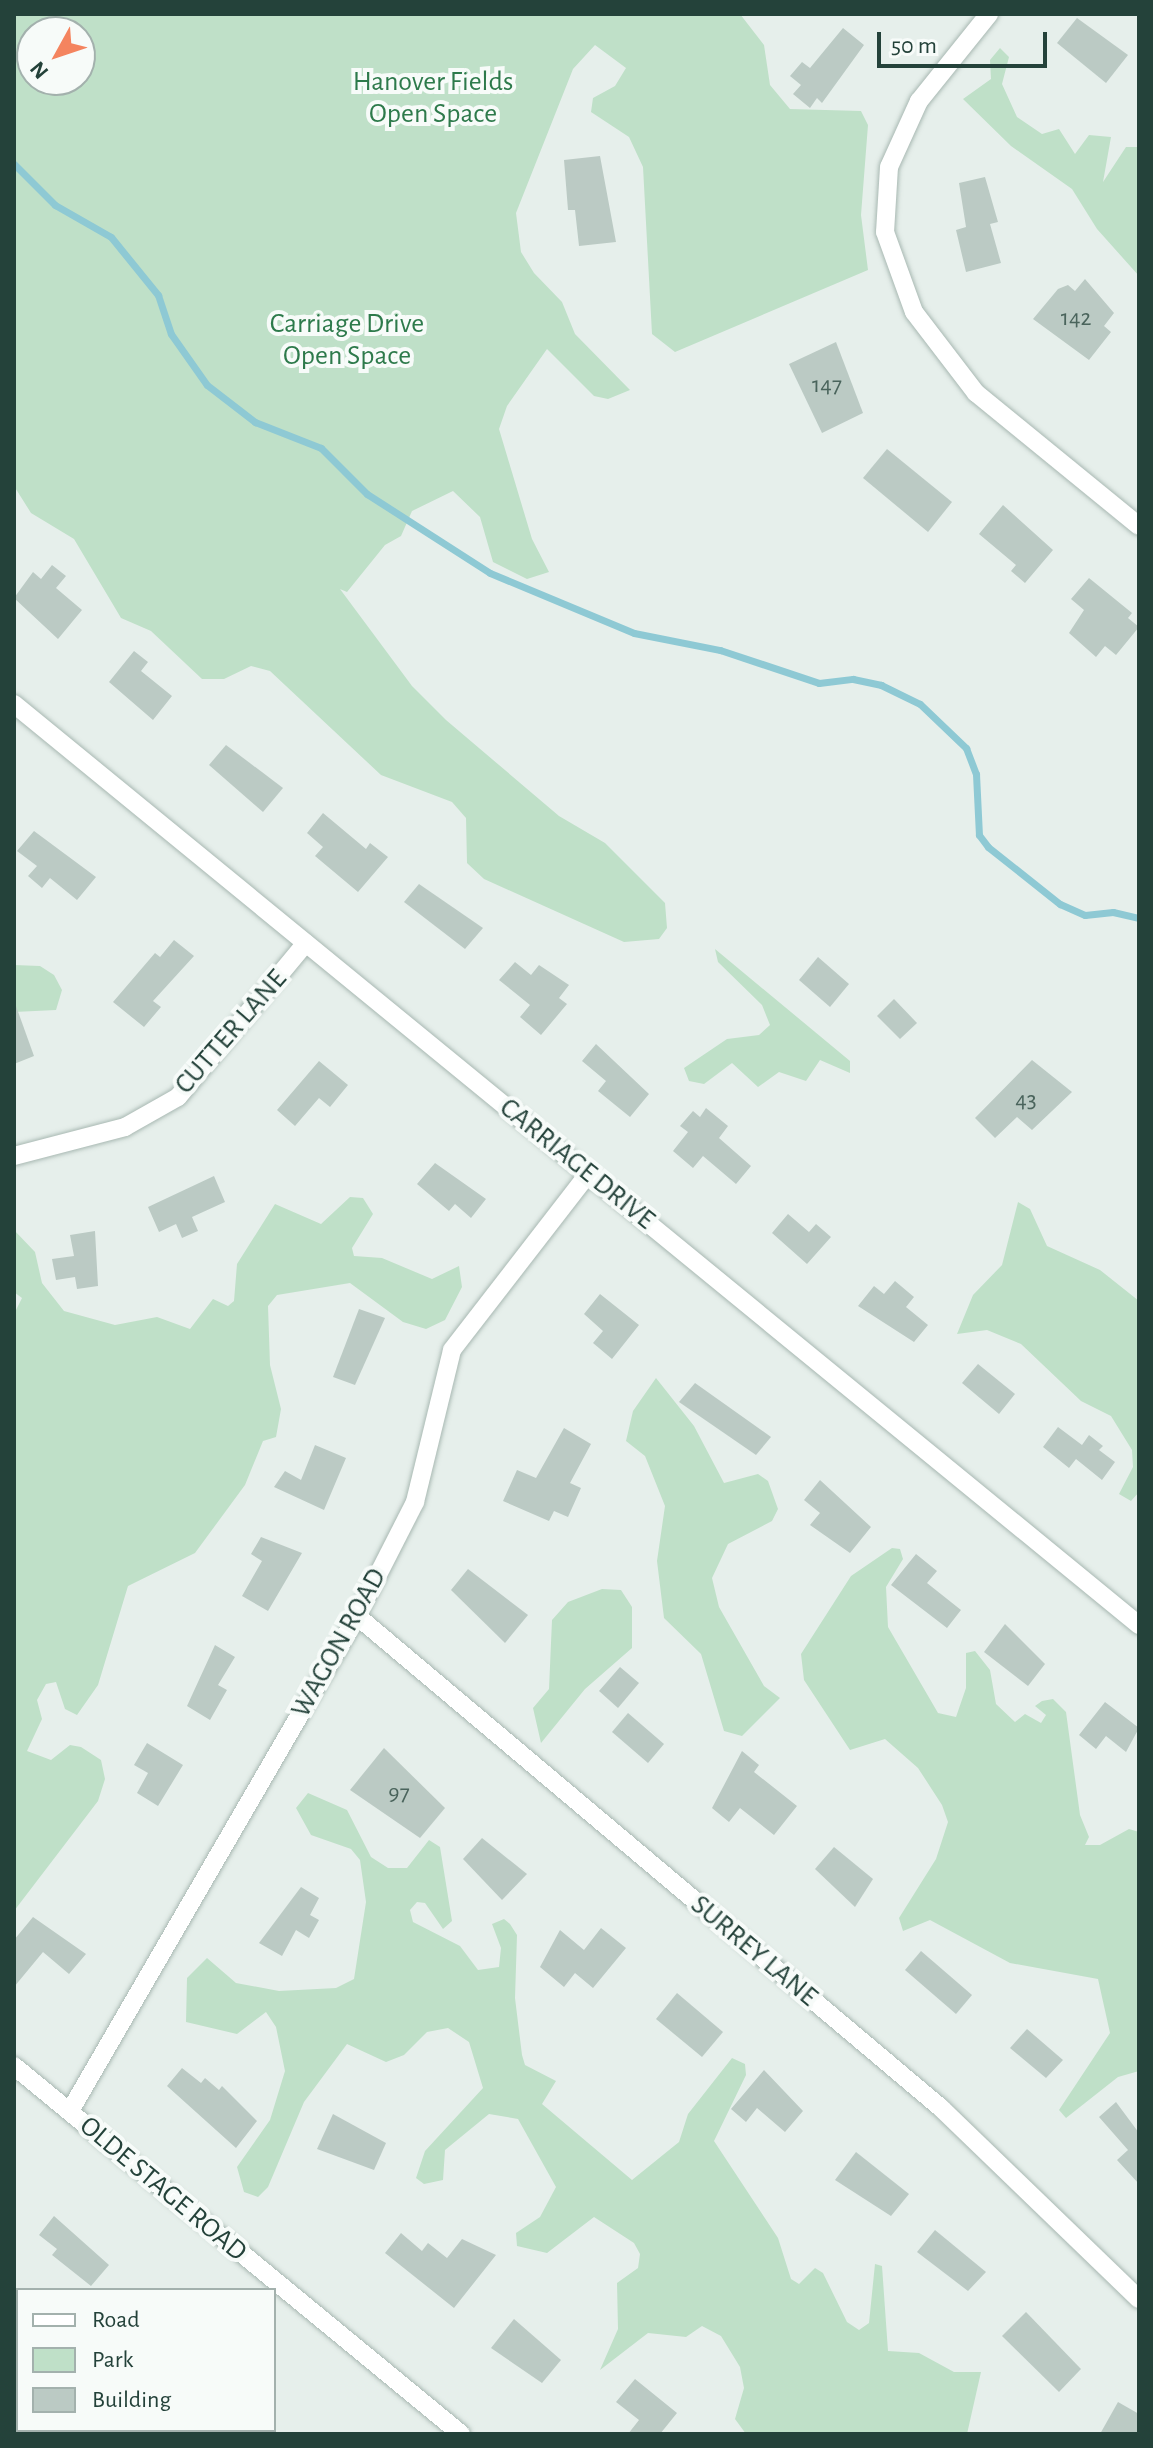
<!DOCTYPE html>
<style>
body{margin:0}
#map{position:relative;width:1153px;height:2448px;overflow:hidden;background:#e6efeb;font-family:"Alegreya Sans",sans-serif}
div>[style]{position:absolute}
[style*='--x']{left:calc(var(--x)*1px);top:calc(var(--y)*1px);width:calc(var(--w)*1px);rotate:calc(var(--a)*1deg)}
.green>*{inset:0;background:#bfe0c8}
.stream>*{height:7px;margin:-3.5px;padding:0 3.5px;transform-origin:3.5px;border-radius:3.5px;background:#8ec9d4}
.building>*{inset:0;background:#bbcac4}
.roads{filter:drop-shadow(0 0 2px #a8b8b2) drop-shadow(0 0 2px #a8b8b2)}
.street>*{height:18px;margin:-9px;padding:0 9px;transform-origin:9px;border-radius:9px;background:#fff}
span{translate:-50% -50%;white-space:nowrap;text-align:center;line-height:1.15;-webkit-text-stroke:8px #f7fbf9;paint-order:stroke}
.number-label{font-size:24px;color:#4a645c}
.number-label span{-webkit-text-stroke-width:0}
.park-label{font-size:28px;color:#2d7a4b}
.street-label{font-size:28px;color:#24423a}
.frame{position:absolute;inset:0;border:16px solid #24423a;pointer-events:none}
.legend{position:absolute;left:16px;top:2288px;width:260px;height:144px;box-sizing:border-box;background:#f7fbf9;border:2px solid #a3b1ad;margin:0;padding:10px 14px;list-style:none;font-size:24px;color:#24423a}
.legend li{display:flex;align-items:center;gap:16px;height:40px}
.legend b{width:40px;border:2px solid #a3b1ad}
.north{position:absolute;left:16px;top:16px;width:80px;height:80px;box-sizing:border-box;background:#f7fbf9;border:2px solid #a3b1ad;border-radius:50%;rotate:230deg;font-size:22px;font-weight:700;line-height:32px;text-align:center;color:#24423a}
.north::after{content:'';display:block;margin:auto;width:28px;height:36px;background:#f4845f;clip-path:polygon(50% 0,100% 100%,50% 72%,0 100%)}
.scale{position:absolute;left:877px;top:32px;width:170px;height:36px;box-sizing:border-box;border:4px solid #24423a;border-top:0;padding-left:10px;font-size:24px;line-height:28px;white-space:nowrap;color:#24423a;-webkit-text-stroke:6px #f7fbf9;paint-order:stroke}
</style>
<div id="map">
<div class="green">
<i style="clip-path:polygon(evenodd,14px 14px,740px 14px,764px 45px,770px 85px,790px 109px,861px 111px,868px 125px,861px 215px,868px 270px,675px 352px,652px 334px,643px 167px,629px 137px,591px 112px,593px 98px,615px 86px,626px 68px,595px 45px,573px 69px,516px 213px,521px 252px,534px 273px,562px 302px,575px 334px,630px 390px,608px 399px,594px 396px,547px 349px,507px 406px,499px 429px,532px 539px,549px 572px,527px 579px,493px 562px,480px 517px,453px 491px,412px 511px,401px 536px,385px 545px,347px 592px,340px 589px,412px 686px,446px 720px,559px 816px,605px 843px,665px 903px,667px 928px,659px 939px,624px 942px,484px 879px,467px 863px,466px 818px,452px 802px,381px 775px,270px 671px,251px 666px,224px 679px,202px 679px,151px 631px,121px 618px,74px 539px,31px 513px,14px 486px,14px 14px,32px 32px,80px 32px,80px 80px,32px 80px,32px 32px)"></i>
<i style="clip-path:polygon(1000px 48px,1009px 57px,1002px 84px,1017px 117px,1042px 134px,1059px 129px,1075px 154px,1089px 135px,1111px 137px,1103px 182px,1126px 147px,1139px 147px,1139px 276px,1097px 229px,1072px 189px,1011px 146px,963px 99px,991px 79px,990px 60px)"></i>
<i style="clip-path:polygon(715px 949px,850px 1061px,850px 1073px,820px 1060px,806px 1081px,779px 1072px,758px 1087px,732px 1063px,704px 1084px,689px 1081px,684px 1068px,727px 1039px,759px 1035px,770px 1025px,762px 1005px,718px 962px)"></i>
<i style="clip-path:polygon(14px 965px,40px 966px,54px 975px,62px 990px,56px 1010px,14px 1012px)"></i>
<i style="clip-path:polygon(350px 1197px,363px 1198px,373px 1214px,352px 1248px,354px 1256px,382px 1258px,432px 1279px,459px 1266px,462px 1287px,445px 1320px,426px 1329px,403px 1322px,350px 1283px,277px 1295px,268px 1306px,270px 1365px,281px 1409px,276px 1437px,263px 1441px,245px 1485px,195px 1553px,128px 1586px,98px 1685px,77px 1715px,65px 1709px,56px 1682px,46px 1684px,37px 1700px,42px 1719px,27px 1751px,51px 1760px,70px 1745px,81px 1747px,101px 1760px,105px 1779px,98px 1801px,14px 1911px,14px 1314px,22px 1298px,14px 1292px,14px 1230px,35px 1252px,42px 1283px,64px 1311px,115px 1325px,157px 1317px,190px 1329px,213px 1299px,228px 1306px,234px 1301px,237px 1264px,275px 1204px,321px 1224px)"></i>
<i style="clip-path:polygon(1018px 1202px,1030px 1209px,1047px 1246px,1100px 1270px,1139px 1301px,1139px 1492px,1131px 1501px,1119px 1494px,1133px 1467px,1132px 1450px,1111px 1416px,1081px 1401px,1021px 1344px,987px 1330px,957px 1334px,973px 1295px,1002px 1265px)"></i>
<i style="clip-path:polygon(656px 1378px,694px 1426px,724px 1483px,758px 1474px,768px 1481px,778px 1509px,772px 1521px,728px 1544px,712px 1578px,719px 1607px,764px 1686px,780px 1698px,742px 1736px,724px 1731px,701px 1654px,664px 1618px,657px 1561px,665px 1506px,645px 1456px,626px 1441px,633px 1411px)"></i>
<i style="clip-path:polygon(892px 1548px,900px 1549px,903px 1559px,886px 1587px,888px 1627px,938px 1713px,956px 1717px,966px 1688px,966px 1653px,975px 1651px,990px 1670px,996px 1704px,1015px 1722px,1025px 1714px,1041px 1723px,1046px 1715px,1035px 1706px,1042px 1701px,1053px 1699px,1066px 1712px,1080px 1815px,1089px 1837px,1085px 1845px,1100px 1845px,1129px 1829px,1139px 1832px,1139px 2071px,1118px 2077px,1066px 2118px,1059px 2110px,1110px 2033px,1098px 1979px,1010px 1963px,930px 1920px,903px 1931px,899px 1918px,936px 1859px,948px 1822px,942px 1805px,918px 1768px,885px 1739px,850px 1750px,804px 1680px,801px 1654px,851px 1576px)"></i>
<i style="clip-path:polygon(602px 1589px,621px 1590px,632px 1607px,632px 1648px,585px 1689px,541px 1743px,533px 1708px,549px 1689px,552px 1620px,568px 1602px)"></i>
<i style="clip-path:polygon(308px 1793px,347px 1810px,371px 1857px,388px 1868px,407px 1868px,429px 1840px,440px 1847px,452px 1921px,443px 1929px,425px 1903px,417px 1902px,410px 1910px,413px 1922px,460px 1946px,478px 1970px,499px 1967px,501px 1948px,492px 1924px,504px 1919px,510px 1924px,517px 1935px,515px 1998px,522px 2055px,525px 2065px,556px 2081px,542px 2104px,632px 2180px,679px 2142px,688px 2114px,732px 2058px,745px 2064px,746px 2075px,714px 2141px,778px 2238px,791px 2279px,799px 2284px,815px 2268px,823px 2273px,847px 2322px,859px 2330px,869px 2323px,875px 2264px,882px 2266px,888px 2351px,919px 2353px,954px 2372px,981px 2372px,967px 2434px,746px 2434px,735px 2419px,744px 2388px,740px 2367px,721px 2336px,702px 2326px,686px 2337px,648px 2333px,600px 2370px,618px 2329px,617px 2283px,638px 2268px,640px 2254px,634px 2243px,594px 2217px,547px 2253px,517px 2246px,516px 2233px,540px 2217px,556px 2187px,518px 2119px,489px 2114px,445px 2150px,443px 2180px,424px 2184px,416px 2178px,425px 2151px,483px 2088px,469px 2042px,448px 2028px,427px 2032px,404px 2055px,386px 2062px,347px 2044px,304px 2102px,268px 2187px,258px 2197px,244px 2192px,237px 2167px,270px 2120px,285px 2071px,276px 2027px,266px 2012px,237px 2034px,186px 2022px,187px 1978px,207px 1958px,236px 1983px,279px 1991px,336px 1988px,354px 1979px,366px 1902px,360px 1860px,351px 1849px,311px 1835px,296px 1808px)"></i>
<i style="clip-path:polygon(14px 2362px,18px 2430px,104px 2434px,14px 2434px)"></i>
</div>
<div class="stream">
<i style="--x:14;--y:164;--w:58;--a:45"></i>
<i style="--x:55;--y:205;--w:64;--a:29.7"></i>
<i style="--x:111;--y:237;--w:75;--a:51"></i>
<i style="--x:158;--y:295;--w:41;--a:71.6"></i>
<i style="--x:171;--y:334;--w:62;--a:54.8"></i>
<i style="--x:207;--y:385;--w:61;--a:37.6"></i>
<i style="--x:255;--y:422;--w:71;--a:21.5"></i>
<i style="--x:321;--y:448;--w:65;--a:45"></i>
<i style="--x:367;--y:494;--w:146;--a:32.7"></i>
<i style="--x:490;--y:573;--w:156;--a:22.6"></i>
<i style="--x:634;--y:633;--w:88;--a:11.2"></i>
<i style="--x:720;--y:650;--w:104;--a:18.4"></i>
<i style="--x:819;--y:683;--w:34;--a:-7"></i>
<i style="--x:853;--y:679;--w:29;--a:12"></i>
<i style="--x:881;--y:685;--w:43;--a:26"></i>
<i style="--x:920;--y:704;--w:64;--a:43.7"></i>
<i style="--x:966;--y:748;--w:28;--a:69"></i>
<i style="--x:976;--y:774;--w:61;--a:87.2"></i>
<i style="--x:979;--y:835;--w:15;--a:53"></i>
<i style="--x:988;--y:847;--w:92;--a:38.4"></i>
<i style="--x:1060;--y:904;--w:27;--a:24"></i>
<i style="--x:1085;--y:915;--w:28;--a:-6"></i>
<i style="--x:1113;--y:912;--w:27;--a:13"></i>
</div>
<div class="building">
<i style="clip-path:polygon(1077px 18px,1128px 55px,1106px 83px,1057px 43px)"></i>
<i style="clip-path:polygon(843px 28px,864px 45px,822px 103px,817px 98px,810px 108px,793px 94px,801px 85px,790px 76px,802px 62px,810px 68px)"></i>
<i style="clip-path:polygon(600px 156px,616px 242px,579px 246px,575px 210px,568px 210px,564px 160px)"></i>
<i style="clip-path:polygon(985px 177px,998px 222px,990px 224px,1001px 263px,966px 272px,956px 230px,966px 227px,959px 183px)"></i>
<i style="clip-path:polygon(1085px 279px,1114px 313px,1104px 326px,1111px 332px,1089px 360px,1033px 319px,1058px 289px,1068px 285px,1075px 291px)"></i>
<i style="clip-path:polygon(836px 342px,863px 413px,822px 433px,789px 364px)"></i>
<i style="clip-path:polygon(887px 449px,952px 502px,928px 532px,863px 478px)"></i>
<i style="clip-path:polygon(1003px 505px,1053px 550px,1025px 583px,1011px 571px,1016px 565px,979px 534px)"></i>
<i style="clip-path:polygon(52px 565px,66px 576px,56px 588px,82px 610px,58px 639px,14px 598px,33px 572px,41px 579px)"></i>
<i style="clip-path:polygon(1089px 578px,1132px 613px,1128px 618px,1139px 627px,1116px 655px,1105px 646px,1096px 657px,1069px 633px,1084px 610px,1071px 599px)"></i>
<i style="clip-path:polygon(134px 651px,148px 662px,141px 671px,172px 696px,153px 720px,109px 682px)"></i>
<i style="clip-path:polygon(226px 745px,283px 788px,263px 812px,209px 765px)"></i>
<i style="clip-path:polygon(323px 813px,366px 849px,370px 843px,388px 857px,358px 892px,315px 856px,323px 847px,307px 833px)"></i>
<i style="clip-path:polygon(34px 831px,96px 877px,77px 900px,50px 878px,42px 888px,28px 876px,37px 866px,17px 851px)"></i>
<i style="clip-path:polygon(419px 884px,483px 928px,465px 949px,404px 902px)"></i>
<i style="clip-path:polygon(174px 940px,194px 956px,153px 1001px,161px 1007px,144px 1027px,113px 1002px,155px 953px,160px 957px)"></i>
<i style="clip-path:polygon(818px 957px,849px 984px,830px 1007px,799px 980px)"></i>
<i style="clip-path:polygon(515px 962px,531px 975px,539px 965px,569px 985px,559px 998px,567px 1004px,541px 1035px,520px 1017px,530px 1005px,499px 980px)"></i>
<i style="clip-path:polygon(894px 999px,917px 1023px,900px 1039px,877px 1016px)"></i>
<i style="clip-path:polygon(16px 1006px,34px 1056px,14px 1064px,14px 1007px)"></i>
<i style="clip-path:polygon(596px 1044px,649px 1094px,630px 1117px,598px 1091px,606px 1081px,582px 1061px)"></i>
<i style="clip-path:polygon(1032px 1060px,1072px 1092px,1032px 1130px,1017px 1117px,995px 1138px,975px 1118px)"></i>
<i style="clip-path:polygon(319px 1061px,348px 1085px,330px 1107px,319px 1098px,295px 1126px,277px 1110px)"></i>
<i style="clip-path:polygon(706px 1108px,728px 1126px,719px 1138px,751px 1166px,736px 1184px,703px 1156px,693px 1168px,673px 1151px,688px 1132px,680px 1126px,693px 1111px,700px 1117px)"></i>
<i style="clip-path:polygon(435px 1163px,486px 1199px,471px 1218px,455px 1204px,449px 1211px,417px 1184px)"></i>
<i style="clip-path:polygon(214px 1176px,225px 1202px,192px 1217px,198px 1231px,182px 1238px,176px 1224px,159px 1232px,148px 1207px)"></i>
<i style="clip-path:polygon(788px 1214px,809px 1232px,816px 1224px,831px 1237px,807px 1264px,772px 1233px)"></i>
<i style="clip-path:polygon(95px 1231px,98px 1286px,77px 1289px,75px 1277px,56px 1280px,52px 1259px,74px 1256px,70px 1235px)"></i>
<i style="clip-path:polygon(895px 1281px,914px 1297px,906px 1307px,928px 1325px,914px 1342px,858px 1306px,874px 1286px,884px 1294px)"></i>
<i style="clip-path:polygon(600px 1294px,639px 1325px,612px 1359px,593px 1343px,603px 1331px,584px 1314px)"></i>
<i style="clip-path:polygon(359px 1309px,385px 1318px,355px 1385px,333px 1377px)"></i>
<i style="clip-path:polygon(978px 1364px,1015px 1394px,999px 1414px,962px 1383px)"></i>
<i style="clip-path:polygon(695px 1383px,771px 1437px,756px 1455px,679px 1402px)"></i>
<i style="clip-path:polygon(1058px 1427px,1082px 1445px,1089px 1435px,1103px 1446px,1099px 1450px,1115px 1462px,1102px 1480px,1076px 1459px,1069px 1468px,1043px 1447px)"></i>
<i style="clip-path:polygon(564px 1428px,591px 1444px,570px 1483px,581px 1488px,568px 1517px,554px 1511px,549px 1521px,503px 1501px,517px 1470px,536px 1478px)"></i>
<i style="clip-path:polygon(315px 1445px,346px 1458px,324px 1510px,274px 1487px,285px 1471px,301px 1480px)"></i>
<i style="clip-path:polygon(820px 1480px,871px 1527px,850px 1553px,810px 1525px,820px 1513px,804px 1500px)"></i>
<i style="clip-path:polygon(261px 1537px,302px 1553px,268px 1611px,242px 1596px,262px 1561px,251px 1554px)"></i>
<i style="clip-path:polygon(916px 1554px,937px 1571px,927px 1583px,961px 1610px,947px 1628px,891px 1585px)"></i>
<i style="clip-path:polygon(468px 1569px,528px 1615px,505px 1643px,451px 1590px)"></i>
<i style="clip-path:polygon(1005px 1624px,1045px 1664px,1028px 1686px,984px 1652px)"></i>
<i style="clip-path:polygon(215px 1645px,235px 1657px,218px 1685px,227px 1690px,210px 1720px,187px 1706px)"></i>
<i style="clip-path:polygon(620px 1667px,639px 1683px,618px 1708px,599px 1691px)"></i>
<i style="clip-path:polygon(1105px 1702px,1139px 1728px,1126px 1752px,1106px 1736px,1096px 1749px,1079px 1735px)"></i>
<i style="clip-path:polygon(628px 1713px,664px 1744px,648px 1763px,612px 1732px)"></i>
<i style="clip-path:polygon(147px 1743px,183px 1765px,158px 1806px,137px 1793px,148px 1773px,134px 1765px)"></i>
<i style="clip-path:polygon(384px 1748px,445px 1808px,420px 1838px,350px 1790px)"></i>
<i style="clip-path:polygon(742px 1751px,759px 1765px,754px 1772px,797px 1806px,774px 1835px,740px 1808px,729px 1822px,712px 1808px)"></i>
<i style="clip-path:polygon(482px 1838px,527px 1874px,502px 1900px,463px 1859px)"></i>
<i style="clip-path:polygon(834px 1847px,873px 1879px,855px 1907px,815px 1869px)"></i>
<i style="clip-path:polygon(301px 1887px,319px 1898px,310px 1915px,319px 1920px,309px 1938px,296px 1930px,282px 1956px,259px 1943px)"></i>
<i style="clip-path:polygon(33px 1917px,86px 1954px,69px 1974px,43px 1952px,14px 1987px,14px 1940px)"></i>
<i style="clip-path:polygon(601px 1928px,626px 1948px,593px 1988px,575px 1973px,564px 1987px,540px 1967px,560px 1930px,584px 1950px)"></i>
<i style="clip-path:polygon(921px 1951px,972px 1995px,956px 2014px,905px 1970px)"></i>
<i style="clip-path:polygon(677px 1993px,723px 2032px,702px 2057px,656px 2019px)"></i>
<i style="clip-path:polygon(1027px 2029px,1063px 2060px,1046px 2078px,1010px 2048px)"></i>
<i style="clip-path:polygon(182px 2068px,201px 2083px,205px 2078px,219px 2090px,222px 2086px,257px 2121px,236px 2148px,167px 2086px)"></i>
<i style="clip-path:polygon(764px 2070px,803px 2111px,785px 2132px,757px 2108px,746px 2122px,731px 2109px)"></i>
<i style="clip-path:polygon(1116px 2102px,1139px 2133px,1139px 2184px,1117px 2160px,1128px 2150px,1099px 2117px)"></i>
<i style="clip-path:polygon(333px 2114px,386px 2143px,374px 2170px,317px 2149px)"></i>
<i style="clip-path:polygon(856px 2152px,909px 2194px,891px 2216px,835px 2180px)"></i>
<i style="clip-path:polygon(54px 2216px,109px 2265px,91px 2286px,52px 2255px,57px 2249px,39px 2235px)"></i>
<i style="clip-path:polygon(935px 2230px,986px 2272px,968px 2291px,917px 2252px)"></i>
<i style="clip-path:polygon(401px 2233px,422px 2251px,428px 2243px,447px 2258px,462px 2239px,496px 2255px,454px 2308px,385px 2253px)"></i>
<i style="clip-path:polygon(1026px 2312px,1081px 2369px,1059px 2392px,1002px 2336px)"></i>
<i style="clip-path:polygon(514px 2319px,561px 2360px,542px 2383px,491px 2348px)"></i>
<i style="clip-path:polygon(635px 2379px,677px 2413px,660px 2434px,628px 2434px,639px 2420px,616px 2402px)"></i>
<i style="clip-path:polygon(1118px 2402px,1139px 2414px,1139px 2434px,1100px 2434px)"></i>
</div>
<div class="roads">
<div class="street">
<i style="--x:989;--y:14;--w:112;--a:128.8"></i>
<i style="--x:919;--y:101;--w:72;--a:114.4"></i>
<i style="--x:889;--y:167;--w:65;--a:93.5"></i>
<i style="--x:885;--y:232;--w:85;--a:70.1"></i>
<i style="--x:914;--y:312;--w:102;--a:52.6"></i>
<i style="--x:976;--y:393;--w:210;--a:39.2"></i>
<i style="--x:14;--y:704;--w:1454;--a:39.31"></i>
<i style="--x:14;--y:1156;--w:115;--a:-14.6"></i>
<i style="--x:125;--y:1127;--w:61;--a:-29.5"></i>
<i style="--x:178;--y:1097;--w:200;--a:-50.3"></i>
<i style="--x:357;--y:1616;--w:764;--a:40.11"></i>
<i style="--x:941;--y:2108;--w:275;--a:44"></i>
<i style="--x:14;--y:2066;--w:579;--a:39.46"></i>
<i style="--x:70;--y:2111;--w:572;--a:-59.89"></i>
<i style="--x:357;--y:1616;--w:128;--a:-63"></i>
<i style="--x:415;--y:1502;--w:156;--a:-76.3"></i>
<i style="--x:452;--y:1350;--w:222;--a:-52.3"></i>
</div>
</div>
<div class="number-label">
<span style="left:1076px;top:319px">142</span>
<span style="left:827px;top:386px">147</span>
<span style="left:1026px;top:1101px">43</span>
<span style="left:399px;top:1794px">97</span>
</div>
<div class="park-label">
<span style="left:433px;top:98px">Hanover Fields<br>Open Space</span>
<span style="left:347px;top:340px">Carriage Drive<br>Open Space</span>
</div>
<div class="street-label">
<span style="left:231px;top:1032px;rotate:-49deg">CUTTER LANE</span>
<span style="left:577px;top:1164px;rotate:39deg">CARRIAGE DRIVE</span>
<span style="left:339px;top:1643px;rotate:-61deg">WAGON ROAD</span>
<span style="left:754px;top:1951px;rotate:40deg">SURREY LANE</span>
<span style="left:163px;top:2189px;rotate:40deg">OLDE STAGE ROAD</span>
</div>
<div class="frame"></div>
<ul class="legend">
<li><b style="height:10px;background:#fff"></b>Road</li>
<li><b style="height:22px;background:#bfe0c8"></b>Park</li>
<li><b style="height:22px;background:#bbcac4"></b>Building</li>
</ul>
<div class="north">N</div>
<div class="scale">50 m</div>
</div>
